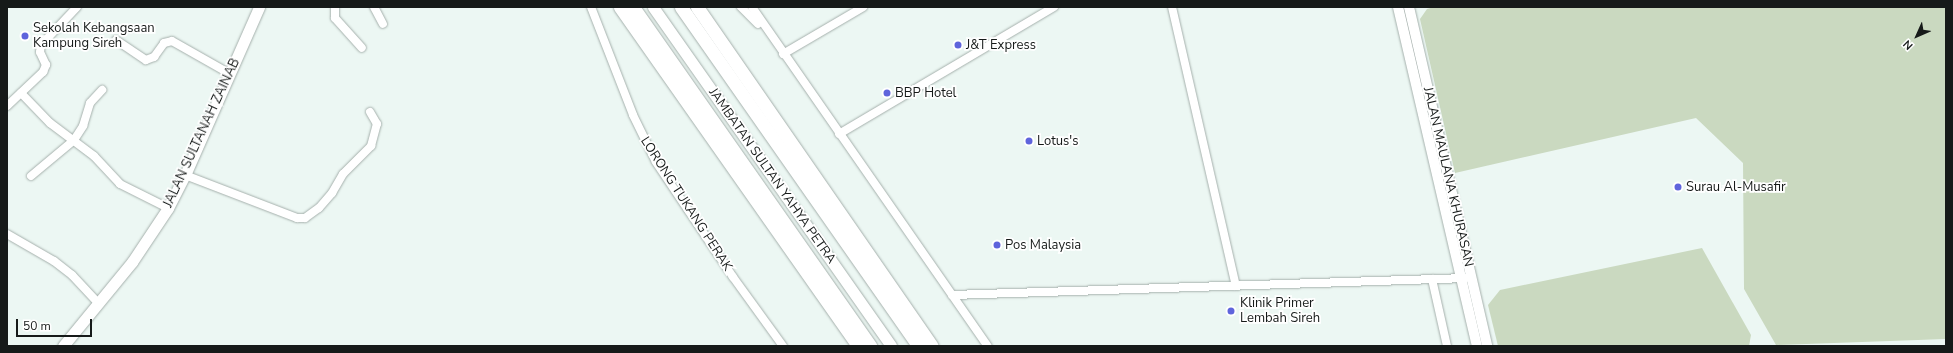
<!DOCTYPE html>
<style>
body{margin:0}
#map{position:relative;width:1953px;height:353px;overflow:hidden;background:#ecf7f3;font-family:"Nunito Sans",sans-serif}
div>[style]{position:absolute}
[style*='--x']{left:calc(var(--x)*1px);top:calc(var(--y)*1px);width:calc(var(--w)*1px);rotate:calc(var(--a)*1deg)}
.green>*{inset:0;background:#cad9c0}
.roads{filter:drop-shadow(0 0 1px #a5b0ac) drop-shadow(0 0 1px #a5b0ac)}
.minor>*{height:8px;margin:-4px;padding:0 4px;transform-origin:4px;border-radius:4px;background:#fff}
.tertiary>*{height:10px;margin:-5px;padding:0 5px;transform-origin:5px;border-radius:5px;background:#fff}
.secondary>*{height:11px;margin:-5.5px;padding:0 5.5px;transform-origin:5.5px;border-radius:5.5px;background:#fff}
.trunk>*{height:13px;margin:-6.5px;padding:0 6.5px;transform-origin:6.5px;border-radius:6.5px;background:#fff}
.dots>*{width:11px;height:11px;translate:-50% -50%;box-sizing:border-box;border:2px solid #fff;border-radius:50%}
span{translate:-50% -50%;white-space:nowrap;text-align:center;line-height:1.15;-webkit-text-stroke:3.5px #fff;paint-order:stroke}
.poi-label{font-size:13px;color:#161a19}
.left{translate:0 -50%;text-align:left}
.street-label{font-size:13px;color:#161a19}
.frame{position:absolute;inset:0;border:8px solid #161a19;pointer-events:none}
.north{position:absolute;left:1897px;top:16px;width:40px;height:40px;-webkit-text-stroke:3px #fff;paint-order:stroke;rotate:225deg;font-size:11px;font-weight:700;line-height:16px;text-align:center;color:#161a19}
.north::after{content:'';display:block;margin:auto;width:14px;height:18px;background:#161a19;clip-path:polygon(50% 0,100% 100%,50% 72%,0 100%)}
.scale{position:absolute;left:16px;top:319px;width:76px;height:18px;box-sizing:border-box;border:2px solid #161a19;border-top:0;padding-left:5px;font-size:12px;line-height:14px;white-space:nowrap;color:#161a19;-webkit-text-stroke:3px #fff;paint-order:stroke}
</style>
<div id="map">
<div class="green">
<i style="clip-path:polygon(1434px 7px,1946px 7px,1946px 339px,1776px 345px,1744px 289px,1743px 163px,1696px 118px,1455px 173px,1420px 19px,1427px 9px)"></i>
<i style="clip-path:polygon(1702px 248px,1751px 335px,1749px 346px,1498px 346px,1488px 305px,1500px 290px)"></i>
</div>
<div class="roads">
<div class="minor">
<i style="--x:335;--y:7;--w:11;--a:90"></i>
<i style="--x:335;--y:18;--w:40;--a:48"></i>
<i style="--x:374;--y:7;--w:19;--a:62"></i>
<i style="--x:591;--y:7;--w:116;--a:68.7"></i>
<i style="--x:633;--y:115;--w:52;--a:63.9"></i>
<i style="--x:656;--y:162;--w:138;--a:56.2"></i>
<i style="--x:733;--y:277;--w:85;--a:54.1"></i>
<i style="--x:741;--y:7;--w:24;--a:45"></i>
<i style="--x:752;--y:7;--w:413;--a:55.2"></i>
<i style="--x:1172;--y:7;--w:286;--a:77.1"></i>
<i style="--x:116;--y:40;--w:36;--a:34"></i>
<i style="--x:146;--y:60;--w:9;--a:-21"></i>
<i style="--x:154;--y:57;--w:17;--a:-54"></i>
<i style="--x:164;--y:43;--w:8;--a:-14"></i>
<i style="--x:172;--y:41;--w:67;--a:29.6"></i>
<i style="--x:783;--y:54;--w:93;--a:-30.4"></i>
<i style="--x:21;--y:93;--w:42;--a:46"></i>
<i style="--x:50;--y:123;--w:55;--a:36.9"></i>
<i style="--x:94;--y:156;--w:38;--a:47"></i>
<i style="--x:120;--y:184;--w:54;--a:26.6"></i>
<i style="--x:7;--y:106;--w:50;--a:-43.4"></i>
<i style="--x:43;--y:72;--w:8;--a:-67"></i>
<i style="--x:46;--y:65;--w:14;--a:-115"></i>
<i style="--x:40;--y:52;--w:7;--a:-82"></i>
<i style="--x:41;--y:45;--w:52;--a:-46.5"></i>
<i style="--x:839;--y:134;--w:250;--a:-30.6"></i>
<i style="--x:185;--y:175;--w:120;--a:21"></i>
<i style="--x:297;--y:218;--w:8;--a:0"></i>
<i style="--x:305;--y:218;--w:17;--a:-36"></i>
<i style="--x:319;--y:208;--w:20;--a:-49"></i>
<i style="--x:332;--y:193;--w:22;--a:-60"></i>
<i style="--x:343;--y:174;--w:40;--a:-45"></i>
<i style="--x:371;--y:146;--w:23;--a:-75"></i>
<i style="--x:377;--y:124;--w:14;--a:-120"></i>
<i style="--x:31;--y:176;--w:56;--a:-39.9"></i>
<i style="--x:74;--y:140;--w:17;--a:-57"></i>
<i style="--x:83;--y:126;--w:24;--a:-73"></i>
<i style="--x:90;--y:103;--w:18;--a:-47"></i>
<i style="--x:7;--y:234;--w:54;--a:29.9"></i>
<i style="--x:54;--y:261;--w:23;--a:38"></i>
<i style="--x:72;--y:275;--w:38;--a:47"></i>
<i style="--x:1432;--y:279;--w:69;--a:77.4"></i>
<i style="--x:952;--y:295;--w:514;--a:-1.89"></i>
</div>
<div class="tertiary">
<i style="--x:1398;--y:7;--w:348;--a:76.9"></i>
<i style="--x:1409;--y:7;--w:348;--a:77"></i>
</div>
<div class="secondary">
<i style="--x:653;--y:7;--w:414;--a:54.9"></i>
<i style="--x:63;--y:346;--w:109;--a:-50.6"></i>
<i style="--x:132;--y:262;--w:65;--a:-56.3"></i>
<i style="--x:168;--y:208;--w:37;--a:-63"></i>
<i style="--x:185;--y:175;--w:184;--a:-66.2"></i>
</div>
<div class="trunk">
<i style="--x:620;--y:7;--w:414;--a:54.9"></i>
<i style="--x:633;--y:7;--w:414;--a:55"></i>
<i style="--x:681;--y:7;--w:414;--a:55"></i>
<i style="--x:697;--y:7;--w:412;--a:55.3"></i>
</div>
</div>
<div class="dots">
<i style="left:25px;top:36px;background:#5f64dc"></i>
<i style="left:958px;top:45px;background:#5f64dc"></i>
<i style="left:887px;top:93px;background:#5f64dc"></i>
<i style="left:1029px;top:141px;background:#5f64dc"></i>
<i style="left:1678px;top:187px;background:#5f64dc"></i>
<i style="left:997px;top:245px;background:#5f64dc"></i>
<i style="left:1231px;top:311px;background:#5f64dc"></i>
</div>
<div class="poi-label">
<span class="left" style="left:33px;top:36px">Sekolah Kebangsaan<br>Kampung Sireh</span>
<span class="left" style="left:966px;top:45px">J&amp;T Express</span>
<span class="left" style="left:895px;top:93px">BBP Hotel</span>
<span class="left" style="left:1037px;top:141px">Lotus's</span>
<span class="left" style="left:1686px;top:187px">Surau Al-Musafir</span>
<span class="left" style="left:1005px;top:245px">Pos Malaysia</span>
<span class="left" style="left:1240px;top:311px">Klinik Primer<br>Lembah Sireh</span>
</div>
<div class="street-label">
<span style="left:202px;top:133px;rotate:-65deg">JALAN SULTANAH ZAINAB</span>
<span style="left:772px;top:176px;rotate:55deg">JAMBATAN SULTAN YAHYA PETRA</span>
<span style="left:1448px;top:177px;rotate:77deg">JALAN MAULANA KHURASAN</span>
<span style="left:686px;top:204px;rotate:57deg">LORONG TUKANG PERAK</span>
</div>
<div class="frame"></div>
<div class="north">N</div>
<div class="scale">50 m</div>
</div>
